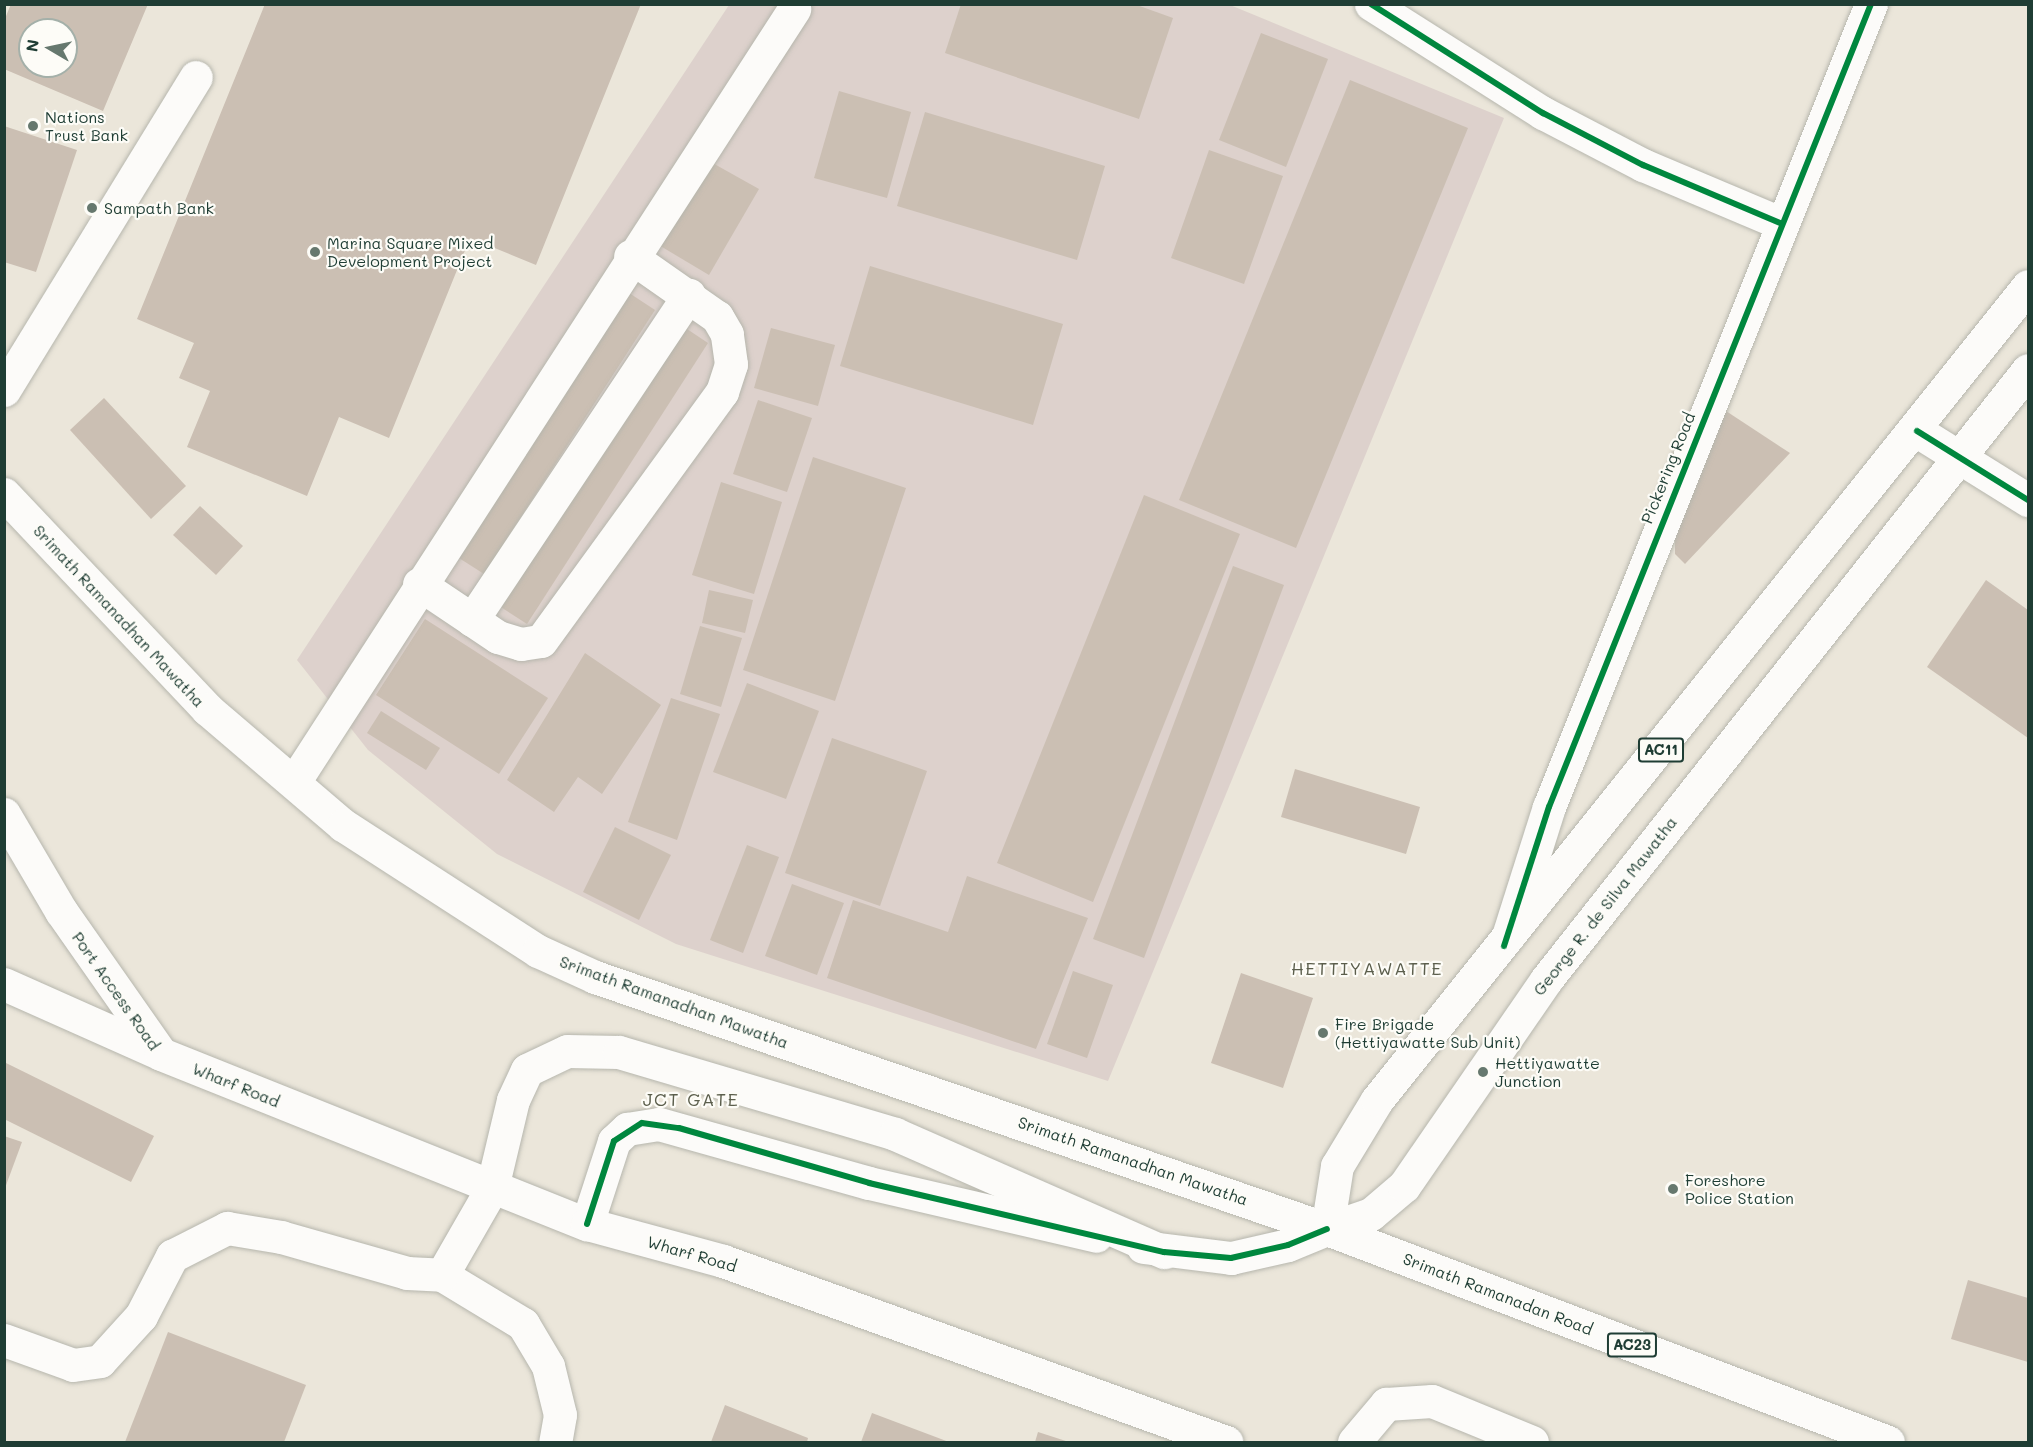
<!DOCTYPE html>
<style>
body{margin:0}
#map{position:relative;width:2033px;height:1447px;overflow:hidden;background:#ebe6da;font-family:Mali,sans-serif}
div>[style]{position:absolute}
[style*='--x']{left:calc(var(--x)*1px);top:calc(var(--y)*1px);width:calc(var(--w)*1px);rotate:calc(var(--a)*1deg)}
.industrial>*{inset:0;background:#ddd1cc}
.building>*{inset:0;background:#cbbfb3}
.roads{filter:drop-shadow(0 0 2px #b6b6ad) drop-shadow(0 0 2px #b6b6ad)}
.minor>*{height:33px;margin:-16.5px;padding:0 16.5px;transform-origin:16.5px;border-radius:16.5px;background:#fcfbf9}
.major>*{height:33px;margin:-16.5px;padding:0 16.5px;transform-origin:16.5px;border-radius:16.5px;background:#fcfbf9}
.cycleway>*{height:6px;margin:-3px;padding:0 3px;transform-origin:3px;border-radius:3px;background:#00873e}
.dots>*{width:16px;height:16px;translate:-50% -50%;box-sizing:border-box;border:3px solid #fdfcf7;border-radius:50%}
span{translate:-50% -50%;white-space:nowrap;text-align:center;line-height:1.15;-webkit-text-stroke:4.5px #fdfcf7;paint-order:stroke}
.shield-label span{padding:2px 4px;background:#fdfcf7;border:2px solid;border-radius:4px;-webkit-text-stroke-width:0}
.shield-label{font-size:15px;color:#1f3d34;font-weight:700}
.poi-label{font-size:16px;color:#1f3d34}
.left{translate:0 -50%;text-align:left}
.street-label{font-size:16px;color:#1f3d34}
.neighbourhood-label{font-size:18px;color:#5b5e4c;letter-spacing:1.5px}
.frame{position:absolute;inset:0;border:6px solid #1f3d34;pointer-events:none}
.north{position:absolute;left:18px;top:18px;width:60px;height:60px;box-sizing:border-box;background:#fdfcf7;border:2px solid #a4b0a9;border-radius:50%;rotate:279deg;font-size:16px;font-weight:700;line-height:24px;text-align:center;color:#1f3d34}
.north::after{content:'';display:block;margin:auto;width:21px;height:27px;background:#66786e;clip-path:polygon(50% 0,100% 100%,50% 72%,0 100%)}
</style>
<div id="map">
<div class="industrial">
<i style="clip-path:polygon(729px 5px,1230px 5px,1504px 118px,1108px 1081px,676px 944px,497px 854px,368px 750px,297px 660px)"></i>
</div>
<div class="building">
<i style="clip-path:polygon(evenodd,11px 4px,148px 4px,103px 111px,4px 69px,4px 21px,11px 4px,30px 30px,66px 30px,66px 66px,30px 66px,30px 30px)"></i>
<i style="clip-path:polygon(265px 4px,641px 4px,536px 265px,470px 238px,389px 438px,339px 417px,307px 496px,187px 447px,210px 391px,179px 378px,194px 343px,137px 319px)"></i>
<i style="clip-path:polygon(961px 4px,1134px 4px,1173px 18px,1139px 119px,945px 53px)"></i>
<i style="clip-path:polygon(1261px 33px,1328px 59px,1286px 167px,1219px 140px)"></i>
<i style="clip-path:polygon(1350px 80px,1468px 128px,1296px 548px,1179px 500px)"></i>
<i style="clip-path:polygon(839px 91px,911px 112px,887px 198px,814px 178px)"></i>
<i style="clip-path:polygon(925px 112px,1105px 166px,1077px 260px,897px 206px)"></i>
<i style="clip-path:polygon(4px 126px,77px 150px,36px 272px,4px 262px)"></i>
<i style="clip-path:polygon(1209px 150px,1283px 176px,1244px 284px,1171px 258px)"></i>
<i style="clip-path:polygon(700px 156px,759px 189px,709px 275px,652px 241px)"></i>
<i style="clip-path:polygon(870px 266px,1063px 324px,1033px 425px,840px 366px)"></i>
<i style="clip-path:polygon(620px 287px,655px 310px,484px 574px,448px 551px)"></i>
<i style="clip-path:polygon(675px 321px,708px 343px,527px 624px,493px 602px)"></i>
<i style="clip-path:polygon(771px 328px,835px 345px,818px 406px,754px 388px)"></i>
<i style="clip-path:polygon(104px 398px,186px 486px,151px 519px,70px 430px)"></i>
<i style="clip-path:polygon(758px 400px,812px 418px,787px 492px,733px 474px)"></i>
<i style="clip-path:polygon(1726px 411px,1790px 453px,1685px 564px,1675px 554px,1675px 519px)"></i>
<i style="clip-path:polygon(813px 457px,906px 488px,835px 701px,743px 670px)"></i>
<i style="clip-path:polygon(721px 482px,782px 502px,754px 594px,692px 575px)"></i>
<i style="clip-path:polygon(1144px 495px,1240px 534px,1093px 902px,997px 863px)"></i>
<i style="clip-path:polygon(200px 506px,243px 546px,216px 575px,173px 535px)"></i>
<i style="clip-path:polygon(1233px 566px,1284px 585px,1144px 958px,1093px 939px)"></i>
<i style="clip-path:polygon(1986px 580px,2028px 610px,2028px 738px,1927px 667px)"></i>
<i style="clip-path:polygon(709px 590px,753px 600px,745px 633px,702px 623px)"></i>
<i style="clip-path:polygon(425px 619px,548px 698px,499px 774px,376px 695px)"></i>
<i style="clip-path:polygon(700px 626px,742px 638px,721px 707px,680px 694px)"></i>
<i style="clip-path:polygon(585px 653px,661px 705px,602px 794px,578px 777px,554px 812px,507px 780px)"></i>
<i style="clip-path:polygon(747px 683px,819px 711px,786px 799px,713px 772px)"></i>
<i style="clip-path:polygon(671px 698px,720px 714px,677px 840px,628px 822px)"></i>
<i style="clip-path:polygon(381px 711px,440px 748px,426px 770px,367px 733px)"></i>
<i style="clip-path:polygon(832px 738px,927px 771px,880px 906px,785px 873px)"></i>
<i style="clip-path:polygon(1295px 769px,1420px 807px,1406px 854px,1281px 817px)"></i>
<i style="clip-path:polygon(615px 827px,671px 855px,639px 920px,583px 892px)"></i>
<i style="clip-path:polygon(747px 845px,779px 857px,743px 953px,710px 940px)"></i>
<i style="clip-path:polygon(967px 876px,1088px 918px,1036px 1049px,827px 978px,853px 900px,948px 932px)"></i>
<i style="clip-path:polygon(792px 884px,844px 903px,817px 975px,765px 956px)"></i>
<i style="clip-path:polygon(1073px 971px,1113px 985px,1087px 1058px,1047px 1044px)"></i>
<i style="clip-path:polygon(1241px 973px,1313px 998px,1283px 1088px,1211px 1063px)"></i>
<i style="clip-path:polygon(4px 1062px,154px 1136px,131px 1182px,4px 1119px)"></i>
<i style="clip-path:polygon(4px 1136px,22px 1142px,5px 1188px,4px 1188px)"></i>
<i style="clip-path:polygon(1968px 1280px,2028px 1298px,2028px 1362px,1951px 1339px)"></i>
<i style="clip-path:polygon(168px 1332px,306px 1385px,284px 1442px,125px 1442px)"></i>
<i style="clip-path:polygon(725px 1405px,808px 1438px,807px 1442px,711px 1442px)"></i>
<i style="clip-path:polygon(872px 1413px,949px 1442px,861px 1442px)"></i>
<i style="clip-path:polygon(1038px 1432px,1069px 1442px,1035px 1442px)"></i>
</div>
<div class="roads">
<div class="minor">
<i style="--x:1371;--y:4;--w:204;--a:32.4"></i>
<i style="--x:1543;--y:113;--w:113;--a:27.5"></i>
<i style="--x:1643;--y:165;--w:149;--a:22.9"></i>
<i style="--x:4;--y:390;--w:367;--a:-58.5"></i>
<i style="--x:1917;--y:431;--w:131;--a:31.9"></i>
<i style="--x:419;--y:584;--w:95;--a:33.9"></i>
<i style="--x:498;--y:637;--w:24;--a:17"></i>
<i style="--x:521;--y:644;--w:20;--a:-9"></i>
<i style="--x:541;--y:641;--w:308;--a:-54"></i>
<i style="--x:722;--y:392;--w:29;--a:-72"></i>
<i style="--x:731;--y:364;--w:30;--a:-98"></i>
<i style="--x:727;--y:334;--w:20;--a:-120"></i>
<i style="--x:717;--y:317;--w:106;--a:-145"></i>
<i style="--x:472;--y:620;--w:391;--a:-56.3"></i>
<i style="--x:294;--y:782;--w:921;--a:-57.1"></i>
<i style="--x:1508;--y:936;--w:135;--a:-72.4"></i>
<i style="--x:1549;--y:807;--w:865;--a:-68.15"></i>
<i style="--x:587;--y:1224;--w:87;--a:-72"></i>
<i style="--x:614;--y:1141;--w:18;--a:-43"></i>
<i style="--x:627;--y:1129;--w:32;--a:-9"></i>
<i style="--x:659;--y:1124;--w:218;--a:15.7"></i>
<i style="--x:869;--y:1183;--w:233;--a:13.1"></i>
<i style="--x:1143;--y:1247;--w:89;--a:7.1"></i>
<i style="--x:1231;--y:1258;--w:58;--a:-12.8"></i>
<i style="--x:1288;--y:1245;--w:42;--a:-22.3"></i>
<i style="--x:442;--y:1275;--w:95;--a:31.2"></i>
<i style="--x:523;--y:1324;--w:49;--a:59.2"></i>
<i style="--x:548;--y:1366;--w:50;--a:76.2"></i>
<i style="--x:560;--y:1415;--w:27;--a:100"></i>
<i style="--x:4;--y:1340;--w:73;--a:19.9"></i>
<i style="--x:73;--y:1365;--w:27;--a:-8"></i>
<i style="--x:100;--y:1361;--w:61;--a:-47.7"></i>
<i style="--x:141;--y:1316;--w:68;--a:-62.7"></i>
<i style="--x:172;--y:1256;--w:62;--a:-27"></i>
<i style="--x:227;--y:1228;--w:55;--a:9.5"></i>
<i style="--x:281;--y:1237;--w:131;--a:15.9"></i>
<i style="--x:407;--y:1273;--w:35;--a:3"></i>
<i style="--x:442;--y:1275;--w:100;--a:-60.1"></i>
<i style="--x:492;--y:1188;--w:90;--a:-76.6"></i>
<i style="--x:513;--y:1100;--w:33;--a:-65"></i>
<i style="--x:527;--y:1070;--w:44;--a:-25.4"></i>
<i style="--x:567;--y:1051;--w:52;--a:1.1"></i>
<i style="--x:619;--y:1052;--w:288;--a:16.5"></i>
<i style="--x:895;--y:1134;--w:294;--a:23.7"></i>
<i style="--x:1354;--y:1442;--w:50;--a:-49.9"></i>
<i style="--x:1386;--y:1404;--w:46;--a:-3.7"></i>
<i style="--x:1432;--y:1401;--w:108;--a:22.3"></i>
</div>
<div class="major">
<i style="--x:4;--y:494;--w:296;--a:46.6"></i>
<i style="--x:207;--y:709;--w:179;--a:40.5"></i>
<i style="--x:343;--y:825;--w:232;--a:32.9"></i>
<i style="--x:538;--y:951;--w:63;--a:24.5"></i>
<i style="--x:595;--y:977;--w:774;--a:19"></i>
<i style="--x:1327;--y:1229;--w:600;--a:20.79"></i>
<i style="--x:4;--y:814;--w:113;--a:59.6"></i>
<i style="--x:61;--y:911;--w:174;--a:55"></i>
<i style="--x:4;--y:984;--w:172;--a:24"></i>
<i style="--x:161;--y:1054;--w:459;--a:21.8"></i>
<i style="--x:587;--y:1224;--w:141;--a:15.2"></i>
<i style="--x:723;--y:1261;--w:535;--a:19.79"></i>
<i style="--x:1327;--y:1229;--w:64;--a:-81"></i>
<i style="--x:1337;--y:1166;--w:77;--a:-58.8"></i>
<i style="--x:1377;--y:1100;--w:1042;--a:-51.35"></i>
<i style="--x:1327;--y:1229;--w:46;--a:-18.8"></i>
<i style="--x:1371;--y:1214;--w:43;--a:-40.3"></i>
<i style="--x:1404;--y:1186;--w:250;--a:-55.4"></i>
<i style="--x:1546;--y:980;--w:777;--a:-51.69"></i>
</div>
</div>
<div class="cycleway">
<i style="--x:1371;--y:4;--w:204;--a:32.4"></i>
<i style="--x:1543;--y:113;--w:113;--a:27.5"></i>
<i style="--x:1643;--y:165;--w:149;--a:22.9"></i>
<i style="--x:1917;--y:431;--w:131;--a:31.9"></i>
<i style="--x:1504;--y:946;--w:146;--a:-72.1"></i>
<i style="--x:1549;--y:807;--w:865;--a:-68.15"></i>
<i style="--x:587;--y:1224;--w:87;--a:-72"></i>
<i style="--x:614;--y:1141;--w:33;--a:-33"></i>
<i style="--x:642;--y:1123;--w:37;--a:8"></i>
<i style="--x:679;--y:1128;--w:198;--a:16.1"></i>
<i style="--x:869;--y:1183;--w:303;--a:13.2"></i>
<i style="--x:1164;--y:1252;--w:67;--a:5.1"></i>
<i style="--x:1231;--y:1258;--w:58;--a:-12.8"></i>
<i style="--x:1288;--y:1245;--w:42;--a:-22.3"></i>
</div>
<div class="dots">
<i style="left:33px;top:126px;background:#66786e"></i>
<i style="left:92px;top:208px;background:#66786e"></i>
<i style="left:315px;top:252px;background:#66786e"></i>
<i style="left:1323px;top:1033px;background:#66786e"></i>
<i style="left:1483px;top:1072px;background:#66786e"></i>
<i style="left:1673px;top:1189px;background:#66786e"></i>
</div>
<div class="shield-label">
<span style="left:1661px;top:750px">AC11</span>
<span style="left:1632px;top:1345px">AC23</span>
</div>
<div class="poi-label">
<span class="left" style="left:45px;top:126px">Nations<br>Trust Bank</span>
<span class="left" style="left:104px;top:208px">Sampath Bank</span>
<span class="left" style="left:327px;top:252px">Marina Square Mixed<br>Development Project</span>
<span class="left" style="left:1335px;top:1033px">Fire Brigade<br>(Hettiyawatte Sub Unit)</span>
<span class="left" style="left:1495px;top:1072px">Hettiyawatte<br>Junction</span>
<span class="left" style="left:1685px;top:1189px">Foreshore<br>Police Station</span>
</div>
<div class="street-label">
<span style="left:1668px;top:468px;rotate:-68deg">Pickering Road</span>
<span style="left:119px;top:616px;rotate:47deg">Srimath Ramanadhan Mawatha</span>
<span style="left:1605px;top:906px;rotate:-52deg">George R. de Silva Mawatha</span>
<span style="left:116px;top:991px;rotate:55deg">Port Access Road</span>
<span style="left:674px;top:1002px;rotate:20deg">Srimath Ramanadhan Mawatha</span>
<span style="left:236px;top:1085px;rotate:22deg">Wharf Road</span>
<span style="left:1133px;top:1161px;rotate:19deg">Srimath Ramanadhan Mawatha</span>
<span style="left:692px;top:1254px;rotate:16deg">Wharf Road</span>
<span style="left:1498px;top:1294px;rotate:21deg">Srimath Ramanadan Road</span>
</div>
<div class="neighbourhood-label">
<span style="left:1367px;top:968px">HETTIYAWATTE</span>
<span style="left:691px;top:1099px">JCT GATE</span>
</div>
<div class="frame"></div>
<div class="north">N</div>
</div>
